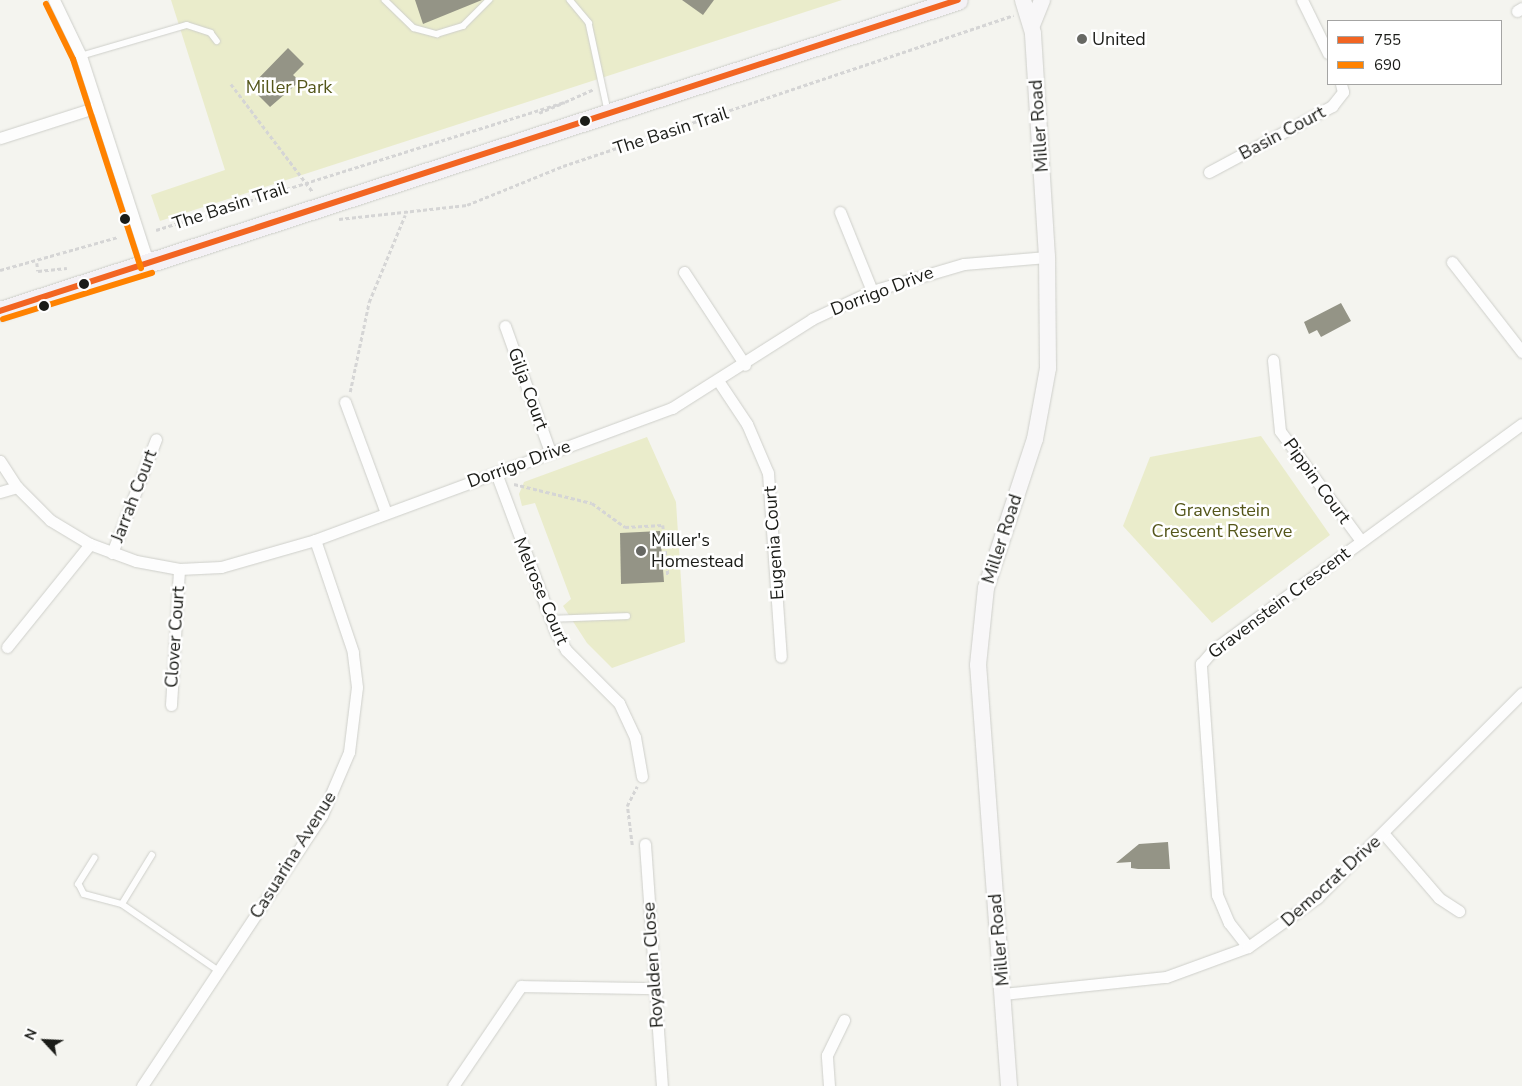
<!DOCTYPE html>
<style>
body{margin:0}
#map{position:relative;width:1522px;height:1086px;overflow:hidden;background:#f4f4ef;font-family:"Nunito Sans",sans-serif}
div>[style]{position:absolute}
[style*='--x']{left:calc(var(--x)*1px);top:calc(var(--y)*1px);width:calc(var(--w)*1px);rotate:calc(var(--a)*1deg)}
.green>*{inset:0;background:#eaeccb}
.building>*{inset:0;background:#949486}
.path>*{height:2.5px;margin-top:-1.25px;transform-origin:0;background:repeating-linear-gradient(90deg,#d5d5d5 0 4px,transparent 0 6.5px)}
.roads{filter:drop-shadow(0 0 1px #cecfca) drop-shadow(0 0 1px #cecfca)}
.service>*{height:5.5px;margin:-2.75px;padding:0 2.75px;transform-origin:2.75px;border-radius:2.75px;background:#fdfdfd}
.minor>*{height:11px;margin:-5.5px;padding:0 5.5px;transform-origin:5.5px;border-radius:5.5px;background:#fdfdfd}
.secondary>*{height:16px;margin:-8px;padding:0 8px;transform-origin:8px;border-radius:8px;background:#f8f7f8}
.primary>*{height:19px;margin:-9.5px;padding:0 9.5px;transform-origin:9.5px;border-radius:9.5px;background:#f4f1f5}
.bus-1>*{height:6px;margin:-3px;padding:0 3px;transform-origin:3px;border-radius:3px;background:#f26522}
.bus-2>*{height:6px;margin:-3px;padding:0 3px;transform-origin:3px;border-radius:3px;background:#ff8200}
.dots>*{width:14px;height:14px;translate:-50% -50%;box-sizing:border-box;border:2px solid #fff;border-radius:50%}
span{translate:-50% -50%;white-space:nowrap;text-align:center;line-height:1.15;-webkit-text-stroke:5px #fff;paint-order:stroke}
.poi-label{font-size:18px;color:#1b1c18}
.left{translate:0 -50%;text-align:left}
.park-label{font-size:18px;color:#54561a}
.street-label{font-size:18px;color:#1b1c18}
.legend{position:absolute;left:1327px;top:20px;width:175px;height:65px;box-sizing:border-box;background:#fff;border:1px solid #a4a4a3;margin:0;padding:6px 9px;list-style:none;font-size:15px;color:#1b1c18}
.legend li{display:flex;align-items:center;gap:10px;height:25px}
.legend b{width:25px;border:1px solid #a4a4a3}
.north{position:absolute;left:20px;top:1016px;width:50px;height:50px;-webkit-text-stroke:4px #fff;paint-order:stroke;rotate:295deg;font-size:14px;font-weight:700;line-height:20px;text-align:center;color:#1b1c18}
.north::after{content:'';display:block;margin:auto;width:18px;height:22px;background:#1b1c18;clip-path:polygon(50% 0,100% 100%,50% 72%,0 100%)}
</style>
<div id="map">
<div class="green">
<i style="clip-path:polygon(171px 0,842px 0,160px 221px,151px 195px,225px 170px)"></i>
<i style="clip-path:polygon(1261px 436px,1330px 535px,1212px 623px,1123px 526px,1150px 457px)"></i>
<i style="clip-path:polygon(647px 437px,676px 502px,685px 642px,612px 668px,587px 643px,563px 606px,571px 599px,535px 503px,522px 506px,519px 494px,524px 482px)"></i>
</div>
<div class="building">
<i style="clip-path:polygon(415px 0,482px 0,423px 24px)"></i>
<i style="clip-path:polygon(682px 0,714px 0,703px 15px)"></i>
<i style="clip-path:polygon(288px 48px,304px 64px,293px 75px,300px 81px,270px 107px,250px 87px)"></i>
<i style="clip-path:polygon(1341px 303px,1351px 321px,1321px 337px,1317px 330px,1309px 334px,1304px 322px)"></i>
<i style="clip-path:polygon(660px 531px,664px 582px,621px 584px,620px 533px)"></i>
<i style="clip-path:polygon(1168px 842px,1170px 869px,1138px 869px,1131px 868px,1131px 862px,1116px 863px,1139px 844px)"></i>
</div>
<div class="path">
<i style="--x:231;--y:84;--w:136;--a:52.8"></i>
<i style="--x:539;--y:113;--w:28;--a:-23"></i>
<i style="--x:339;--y:219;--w:129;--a:-6.2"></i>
<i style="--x:467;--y:205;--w:104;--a:-22.1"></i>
<i style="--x:563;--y:166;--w:475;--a:-18.5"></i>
<i style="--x:156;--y:230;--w:429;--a:-17.4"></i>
<i style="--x:565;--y:102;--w:32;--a:-24"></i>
<i style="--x:37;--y:263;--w:8;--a:83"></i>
<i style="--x:38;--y:271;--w:29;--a:-6"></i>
<i style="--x:0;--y:270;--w:123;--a:-15.6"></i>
<i style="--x:350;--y:392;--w:92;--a:-78.1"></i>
<i style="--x:369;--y:302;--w:94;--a:-67.5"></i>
<i style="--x:514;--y:484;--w:80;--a:13.7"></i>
<i style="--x:592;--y:503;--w:41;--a:36"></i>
<i style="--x:625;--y:527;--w:38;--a:-3"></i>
<i style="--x:663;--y:525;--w:50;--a:84.3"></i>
<i style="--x:632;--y:845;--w:39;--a:-97"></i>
<i style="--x:627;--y:806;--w:22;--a:-63"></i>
</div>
<div class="roads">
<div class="service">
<i style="--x:385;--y:0;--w:40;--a:44"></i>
<i style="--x:414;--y:28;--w:24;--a:15"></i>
<i style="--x:437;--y:34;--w:27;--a:-17"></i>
<i style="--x:463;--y:26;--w:37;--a:-45"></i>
<i style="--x:570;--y:0;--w:30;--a:50"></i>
<i style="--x:589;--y:23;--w:90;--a:77.8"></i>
<i style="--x:81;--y:56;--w:110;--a:-16.3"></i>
<i style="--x:187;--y:25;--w:25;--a:18"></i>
<i style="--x:211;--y:33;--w:10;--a:53"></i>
<i style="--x:550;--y:619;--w:77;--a:-2.2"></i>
<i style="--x:95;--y:858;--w:31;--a:122"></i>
<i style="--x:79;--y:884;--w:11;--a:63"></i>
<i style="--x:84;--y:894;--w:39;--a:15"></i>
<i style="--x:122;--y:904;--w:118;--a:34.6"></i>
<i style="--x:122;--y:904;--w:57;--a:-58.5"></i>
</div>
<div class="minor">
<i style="--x:54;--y:0;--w:62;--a:64.3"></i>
<i style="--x:81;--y:56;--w:220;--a:72"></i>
<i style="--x:1302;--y:0;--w:59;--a:63.9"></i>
<i style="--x:1517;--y:11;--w:6;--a:-31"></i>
<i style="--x:0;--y:138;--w:102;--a:-17.7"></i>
<i style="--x:1209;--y:172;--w:140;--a:-28.2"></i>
<i style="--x:1332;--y:106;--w:18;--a:-52"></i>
<i style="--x:1343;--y:92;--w:8;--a:-104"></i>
<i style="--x:840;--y:212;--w:85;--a:67.9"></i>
<i style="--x:1452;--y:262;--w:114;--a:52.1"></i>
<i style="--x:684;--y:272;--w:111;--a:56.7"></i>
<i style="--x:505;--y:326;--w:134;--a:70.3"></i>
<i style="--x:1273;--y:360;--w:71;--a:84.4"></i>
<i style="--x:1280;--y:431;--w:137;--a:53.6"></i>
<i style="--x:719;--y:382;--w:50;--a:56.3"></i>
<i style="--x:747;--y:424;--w:53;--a:66.8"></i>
<i style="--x:768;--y:473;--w:184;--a:86"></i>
<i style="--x:345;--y:402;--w:118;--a:69.7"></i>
<i style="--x:0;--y:461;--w:31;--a:57"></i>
<i style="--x:17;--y:487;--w:47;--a:45"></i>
<i style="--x:50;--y:520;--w:47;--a:31"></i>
<i style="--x:90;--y:544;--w:49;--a:20.3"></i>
<i style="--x:136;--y:561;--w:44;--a:10.5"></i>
<i style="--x:179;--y:569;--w:42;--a:-2.7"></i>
<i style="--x:221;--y:567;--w:98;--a:-16"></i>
<i style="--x:315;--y:540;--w:381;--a:-20.3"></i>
<i style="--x:672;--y:408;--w:166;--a:-32.4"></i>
<i style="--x:812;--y:319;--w:66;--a:-25"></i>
<i style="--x:872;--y:291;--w:96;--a:-16.4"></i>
<i style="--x:964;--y:264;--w:83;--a:-4.8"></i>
<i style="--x:496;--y:473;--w:169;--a:69.5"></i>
<i style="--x:555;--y:631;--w:22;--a:60"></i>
<i style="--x:566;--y:650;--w:75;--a:45"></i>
<i style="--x:619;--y:703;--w:38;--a:65"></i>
<i style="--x:635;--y:737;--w:40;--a:80"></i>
<i style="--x:0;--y:492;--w:18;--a:-16"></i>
<i style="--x:112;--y:553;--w:122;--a:-68.9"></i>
<i style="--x:7;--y:647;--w:132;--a:-51.1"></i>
<i style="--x:171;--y:705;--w:136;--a:-86.6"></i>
<i style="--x:1384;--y:834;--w:84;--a:49.3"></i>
<i style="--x:1439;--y:898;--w:24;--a:33"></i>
<i style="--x:645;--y:844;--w:243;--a:86"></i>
<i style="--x:1248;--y:947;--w:31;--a:-128"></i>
<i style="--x:1229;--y:923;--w:30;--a:-113"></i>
<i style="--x:1217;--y:895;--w:232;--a:-94"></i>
<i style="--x:1201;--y:664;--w:18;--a:-49"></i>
<i style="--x:1213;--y:650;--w:383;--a:-36.2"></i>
<i style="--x:1003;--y:994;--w:164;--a:-6"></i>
<i style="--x:1166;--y:977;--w:87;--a:-20.1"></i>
<i style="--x:1248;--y:947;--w:85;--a:-35.4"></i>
<i style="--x:1317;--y:898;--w:290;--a:-45"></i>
<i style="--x:142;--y:1086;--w:325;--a:-56.4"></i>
<i style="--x:322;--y:815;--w:69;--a:-66.8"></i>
<i style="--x:349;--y:752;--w:65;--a:-83"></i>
<i style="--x:357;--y:687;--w:35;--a:-97"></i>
<i style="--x:353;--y:652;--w:118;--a:-108.7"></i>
<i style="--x:453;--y:1086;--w:121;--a:-55.8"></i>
<i style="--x:521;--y:986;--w:133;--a:0.9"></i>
<i style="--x:829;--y:1086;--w:31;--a:-94"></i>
<i style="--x:827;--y:1055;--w:39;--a:-64"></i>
</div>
<div class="secondary">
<i style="--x:1032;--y:25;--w:27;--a:-68"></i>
<i style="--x:1009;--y:1086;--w:422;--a:-94.2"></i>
<i style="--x:978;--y:665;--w:77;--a:-84.1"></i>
<i style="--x:986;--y:588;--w:157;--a:-71.8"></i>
<i style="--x:1035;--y:439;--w:72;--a:-79.6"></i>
<i style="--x:1048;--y:368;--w:111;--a:-90.5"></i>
<i style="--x:1047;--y:257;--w:224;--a:-93.6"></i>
<i style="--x:1033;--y:33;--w:34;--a:-107"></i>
</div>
<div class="primary">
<i style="--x:0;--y:311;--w:1007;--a:-17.99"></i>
</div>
</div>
<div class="bus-1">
<i style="--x:0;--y:311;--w:1007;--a:-17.99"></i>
</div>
<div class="bus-2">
<i style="--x:46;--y:4;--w:61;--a:63.9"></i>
<i style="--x:73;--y:59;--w:220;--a:72"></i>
<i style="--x:3;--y:319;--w:156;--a:-17.2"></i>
</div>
<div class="dots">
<i style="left:1082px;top:39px;background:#676863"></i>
<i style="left:585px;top:121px;background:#1b1c18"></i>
<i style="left:125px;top:219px;background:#1b1c18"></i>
<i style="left:84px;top:284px;background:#1b1c18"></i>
<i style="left:44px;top:306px;background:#1b1c18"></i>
<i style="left:641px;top:551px;background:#676863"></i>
</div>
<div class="poi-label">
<span class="left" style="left:1092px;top:39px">United</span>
<span class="left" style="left:651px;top:551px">Miller's<br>Homestead</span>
</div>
<div class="park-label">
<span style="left:289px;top:87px">Miller Park</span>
<span style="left:1222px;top:521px">Gravenstein<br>Crescent Reserve</span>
</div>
<div class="street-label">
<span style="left:1039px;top:126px;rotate:-94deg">Miller Road</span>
<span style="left:671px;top:131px;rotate:-18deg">The Basin Trail</span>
<span style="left:1282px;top:133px;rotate:-28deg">Basin Court</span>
<span style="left:230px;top:206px;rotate:-18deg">The Basin Trail</span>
<span style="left:882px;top:291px;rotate:-21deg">Dorrigo Drive</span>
<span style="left:528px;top:389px;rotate:70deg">Gilja Court</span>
<span style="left:519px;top:464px;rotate:-20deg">Dorrigo Drive</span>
<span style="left:1317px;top:481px;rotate:54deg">Pippin Court</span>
<span style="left:134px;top:496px;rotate:-69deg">Jarrah Court</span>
<span style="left:1002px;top:539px;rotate:-72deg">Miller Road</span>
<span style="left:774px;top:543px;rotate:-94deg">Eugenia Court</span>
<span style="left:541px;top:591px;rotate:67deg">Melrose Court</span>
<span style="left:1279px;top:603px;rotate:-37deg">Gravenstein Crescent</span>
<span style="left:175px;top:637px;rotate:-86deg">Clover Court</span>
<span style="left:293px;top:855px;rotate:-58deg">Casuarina Avenue</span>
<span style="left:1331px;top:881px;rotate:-42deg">Democrat Drive</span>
<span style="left:999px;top:940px;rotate:-95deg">Miller Road</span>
<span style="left:653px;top:965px;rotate:-94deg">Royalden Close</span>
</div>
<ul class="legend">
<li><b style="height:6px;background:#f26522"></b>755</li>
<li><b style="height:6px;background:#ff8200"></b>690</li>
</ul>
<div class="north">N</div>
</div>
